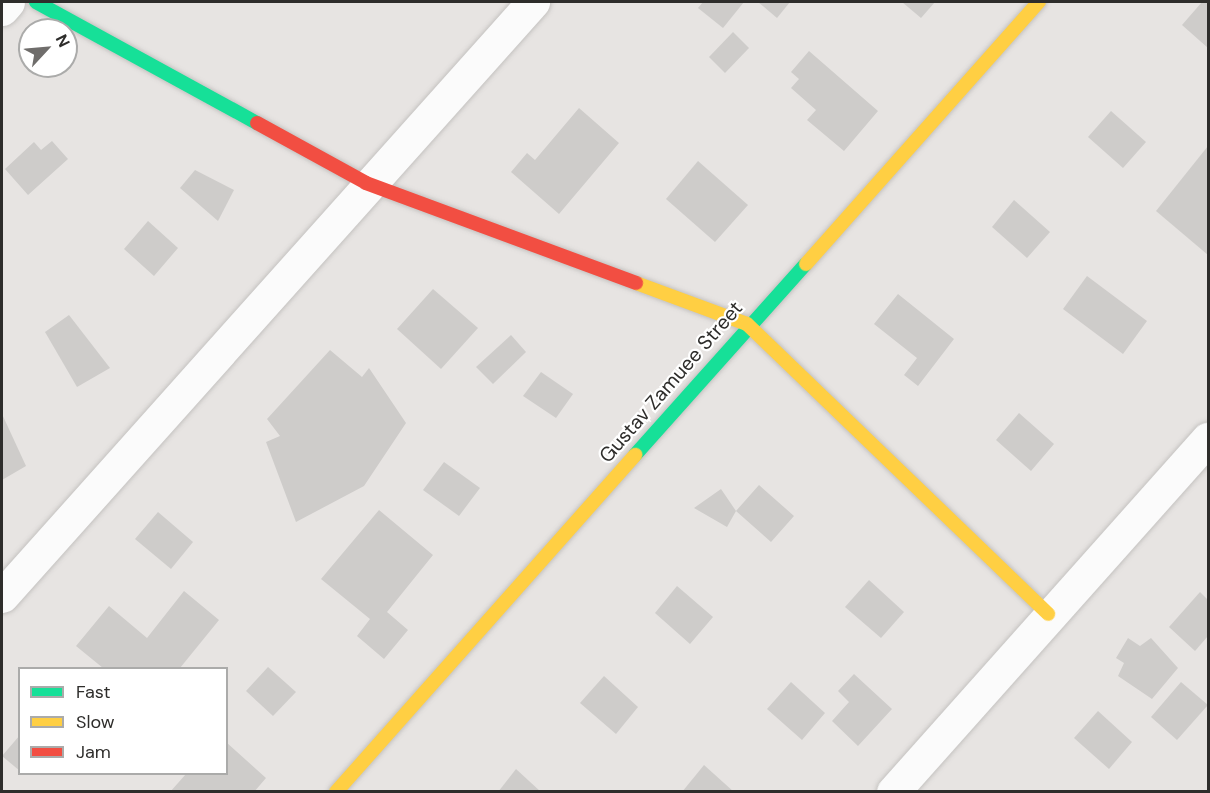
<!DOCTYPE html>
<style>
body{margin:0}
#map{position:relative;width:1210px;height:793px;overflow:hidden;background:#e7e4e2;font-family:"DM Sans",sans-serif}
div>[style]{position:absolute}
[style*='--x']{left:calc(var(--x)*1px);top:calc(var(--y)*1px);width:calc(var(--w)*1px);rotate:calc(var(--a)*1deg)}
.building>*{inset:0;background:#ceccca}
.roads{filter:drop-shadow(0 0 2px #c4c2c0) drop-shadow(0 0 2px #c4c2c0)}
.street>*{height:33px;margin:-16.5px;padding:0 16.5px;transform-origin:16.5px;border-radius:16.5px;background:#fbfbfb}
.fast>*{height:14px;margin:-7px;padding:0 7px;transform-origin:7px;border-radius:7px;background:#16e098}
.slow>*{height:14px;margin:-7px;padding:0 7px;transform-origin:7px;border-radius:7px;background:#ffcf43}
.jam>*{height:14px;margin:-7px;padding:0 7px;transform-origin:7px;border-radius:7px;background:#f24e42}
span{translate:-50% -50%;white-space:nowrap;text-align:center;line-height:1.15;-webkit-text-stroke:4.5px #fff;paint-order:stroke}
.street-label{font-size:20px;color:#2e2d2b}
.frame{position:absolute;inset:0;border:3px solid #2e2d2b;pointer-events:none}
.legend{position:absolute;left:18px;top:667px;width:210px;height:108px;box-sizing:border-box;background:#fff;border:2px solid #ababaa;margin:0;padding:8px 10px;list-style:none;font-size:18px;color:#2e2d2b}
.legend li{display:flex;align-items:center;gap:12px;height:30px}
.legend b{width:30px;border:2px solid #ababaa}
.north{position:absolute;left:18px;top:18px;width:60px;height:60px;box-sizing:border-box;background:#fff;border:2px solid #ababaa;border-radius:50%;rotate:64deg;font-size:16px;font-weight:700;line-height:24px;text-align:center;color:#2e2d2b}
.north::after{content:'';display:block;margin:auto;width:21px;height:27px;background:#6f6d6b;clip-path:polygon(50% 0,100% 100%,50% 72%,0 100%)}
</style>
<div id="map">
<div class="building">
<i style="clip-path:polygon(703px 2px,744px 2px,723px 28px,698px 8px)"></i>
<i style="clip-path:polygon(758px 2px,790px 2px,777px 18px)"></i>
<i style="clip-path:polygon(902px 2px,935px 2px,921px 18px)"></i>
<i style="clip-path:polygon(1202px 2px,1208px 2px,1208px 48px,1182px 25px)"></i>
<i style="clip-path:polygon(733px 32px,749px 48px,725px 73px,709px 57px)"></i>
<i style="clip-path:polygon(809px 51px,878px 111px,844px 151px,807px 120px,816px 110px,791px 88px,799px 79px,791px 72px)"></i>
<i style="clip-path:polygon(579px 108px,619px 143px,559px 214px,511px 172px,527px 153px,535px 160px)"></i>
<i style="clip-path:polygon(1111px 111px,1146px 142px,1123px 168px,1088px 137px)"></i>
<i style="clip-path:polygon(52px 141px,68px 159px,28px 195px,5px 169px,34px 142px,41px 150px)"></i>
<i style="clip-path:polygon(1208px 146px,1208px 255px,1156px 211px)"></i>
<i style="clip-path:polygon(698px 161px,748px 205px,715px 242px,666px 199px)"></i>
<i style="clip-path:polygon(195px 170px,234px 190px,218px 221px,180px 188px)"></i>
<i style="clip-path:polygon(1014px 200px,1050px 232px,1027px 258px,992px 227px)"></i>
<i style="clip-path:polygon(148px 221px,178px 248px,154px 276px,124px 249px)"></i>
<i style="clip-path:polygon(1087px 276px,1147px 321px,1123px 354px,1063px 309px)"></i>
<i style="clip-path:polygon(433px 289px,478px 328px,441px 369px,397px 329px)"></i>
<i style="clip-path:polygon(898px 294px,954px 339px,918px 386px,904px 375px,917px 358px,874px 324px)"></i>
<i style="clip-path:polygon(69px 315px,110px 368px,77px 387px,45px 332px)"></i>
<i style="clip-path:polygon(511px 335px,526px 352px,493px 384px,476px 367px)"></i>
<i style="clip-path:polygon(330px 350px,362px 377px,369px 368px,406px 423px,364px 486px,296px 522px,266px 442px,280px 436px,267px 419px)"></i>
<i style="clip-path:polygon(541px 372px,573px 394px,556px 418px,523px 396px)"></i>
<i style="clip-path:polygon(1019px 413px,1054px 444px,1031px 471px,996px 440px)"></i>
<i style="clip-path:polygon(2px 414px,26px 466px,2px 480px)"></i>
<i style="clip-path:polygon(444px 462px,480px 488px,459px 516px,423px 490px)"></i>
<i style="clip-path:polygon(759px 485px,794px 516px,771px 542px,736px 511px,727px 527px,694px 508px,721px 489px,736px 511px)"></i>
<i style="clip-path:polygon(379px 510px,433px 555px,387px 612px,408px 630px,384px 659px,357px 636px,370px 619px,321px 579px)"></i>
<i style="clip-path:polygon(158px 512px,193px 542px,171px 569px,135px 539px)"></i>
<i style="clip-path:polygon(869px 580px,904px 612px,881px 638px,845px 607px)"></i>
<i style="clip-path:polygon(677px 586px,713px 617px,690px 644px,655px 613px)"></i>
<i style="clip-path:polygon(184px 591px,219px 620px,180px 668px,103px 668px,76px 646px,109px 606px,147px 638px)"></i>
<i style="clip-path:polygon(1200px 592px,1208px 600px,1208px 636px,1195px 651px,1169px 627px)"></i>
<i style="clip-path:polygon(1128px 638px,1140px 646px,1151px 638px,1178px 668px,1152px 699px,1118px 676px,1124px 663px,1116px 658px)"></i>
<i style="clip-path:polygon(268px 667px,296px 692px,273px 716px,246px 691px)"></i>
<i style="clip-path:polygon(854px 674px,892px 709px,858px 746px,832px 721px,849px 702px,838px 691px)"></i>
<i style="clip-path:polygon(604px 676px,638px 707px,616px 734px,580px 703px)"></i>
<i style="clip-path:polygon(791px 682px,825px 713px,802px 740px,767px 709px)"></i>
<i style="clip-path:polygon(1181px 682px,1208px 705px,1177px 740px,1151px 717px)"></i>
<i style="clip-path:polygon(1098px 711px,1132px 742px,1109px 769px,1074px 738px)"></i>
<i style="clip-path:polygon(20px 735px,20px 771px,2px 756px)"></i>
<i style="clip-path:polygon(226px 742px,266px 778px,254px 792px,170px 792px,186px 774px,226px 774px)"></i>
<i style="clip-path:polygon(704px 765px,734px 792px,682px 792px)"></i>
<i style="clip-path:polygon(516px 769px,541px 792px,498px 792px)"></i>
</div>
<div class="roads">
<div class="street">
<i style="--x:2;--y:9;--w:9;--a:-49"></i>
<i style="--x:2;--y:596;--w:797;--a:-48.21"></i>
<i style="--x:893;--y:792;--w:473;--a:-48.3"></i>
</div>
<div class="fast">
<i style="--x:36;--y:2;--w:252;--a:28.7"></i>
<i style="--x:635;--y:455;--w:256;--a:-48.2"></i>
</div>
<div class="slow">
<i style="--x:806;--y:264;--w:351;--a:-48.4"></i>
<i style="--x:636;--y:283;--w:118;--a:20.3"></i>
<i style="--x:747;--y:324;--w:418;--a:43.9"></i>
<i style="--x:336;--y:792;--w:451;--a:-48.4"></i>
</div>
<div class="jam">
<i style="--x:257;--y:123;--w:124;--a:28.8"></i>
<i style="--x:366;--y:183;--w:288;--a:20.3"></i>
</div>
</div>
<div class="street-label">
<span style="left:671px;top:382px;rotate:-49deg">Gustav Zamuee Street</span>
</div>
<div class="frame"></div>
<ul class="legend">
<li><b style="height:8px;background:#16e098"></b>Fast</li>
<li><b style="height:8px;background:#ffcf43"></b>Slow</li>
<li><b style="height:8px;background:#f24e42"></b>Jam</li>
</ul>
<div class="north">N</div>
</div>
